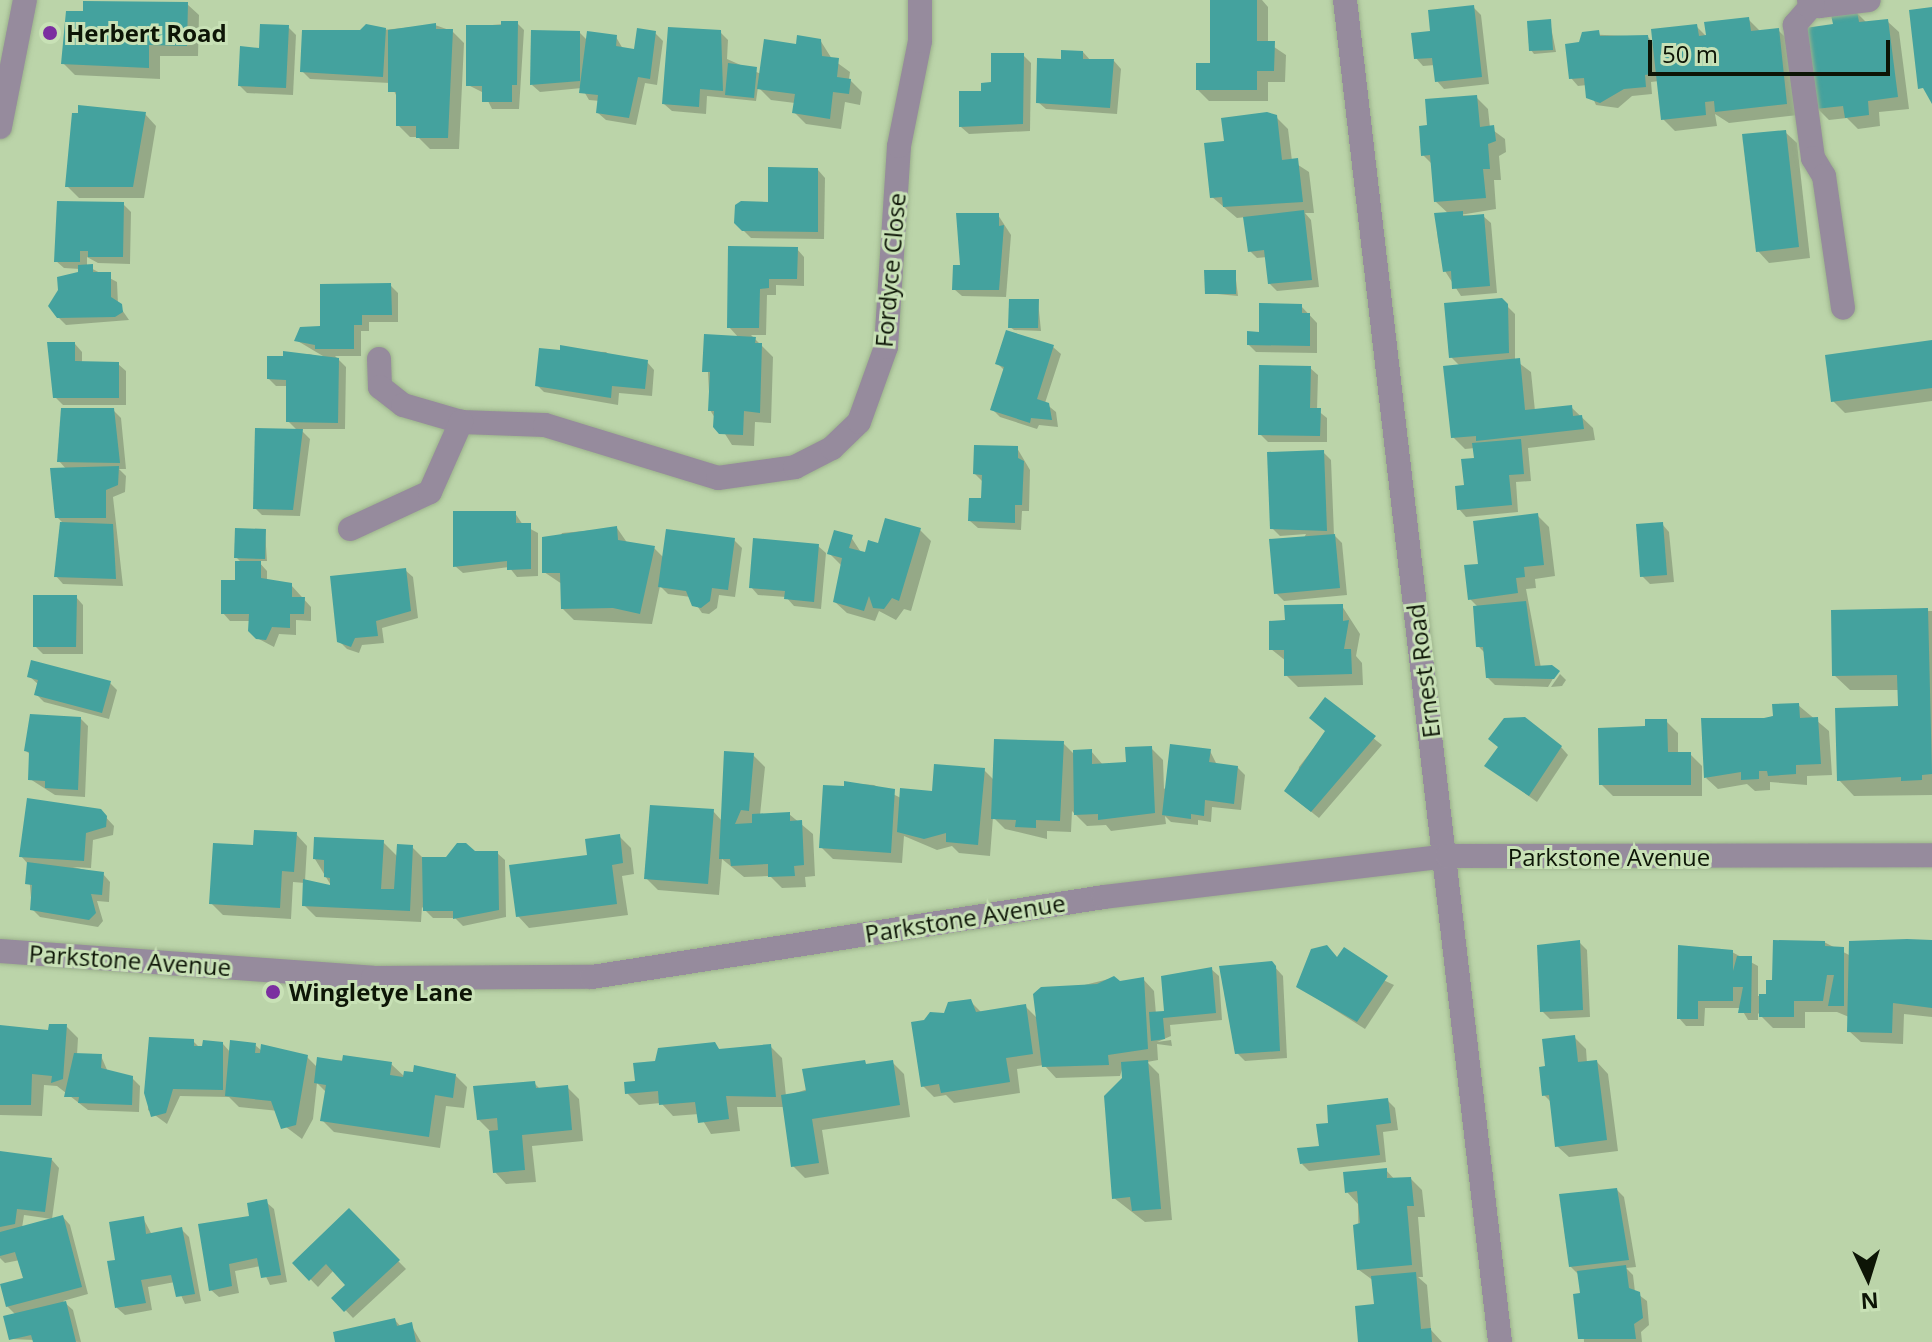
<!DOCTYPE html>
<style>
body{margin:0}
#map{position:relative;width:1932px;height:1342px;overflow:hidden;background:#bbd4a9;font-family:"Open Sans",sans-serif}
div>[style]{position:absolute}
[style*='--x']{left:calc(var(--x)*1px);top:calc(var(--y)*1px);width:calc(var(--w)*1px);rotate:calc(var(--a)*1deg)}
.shadow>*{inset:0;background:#0003}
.building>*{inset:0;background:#44a29e}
.roads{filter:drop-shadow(0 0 2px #9cb28c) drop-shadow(0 0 2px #9cb28c)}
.minor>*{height:24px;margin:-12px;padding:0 12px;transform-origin:12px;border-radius:12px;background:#968b9d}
.dots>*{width:22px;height:22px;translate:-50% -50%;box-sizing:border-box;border:4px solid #c8e1b6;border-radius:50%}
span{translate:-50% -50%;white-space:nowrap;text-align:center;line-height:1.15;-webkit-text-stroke:6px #c8e1b6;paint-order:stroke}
.poi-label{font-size:24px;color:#0d1506;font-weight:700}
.left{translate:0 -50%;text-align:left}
.street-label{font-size:24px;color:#0d1506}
.north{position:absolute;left:1828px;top:1238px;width:80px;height:80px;-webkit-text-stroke:6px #c8e1b6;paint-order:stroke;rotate:176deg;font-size:22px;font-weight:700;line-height:32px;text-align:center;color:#0d1506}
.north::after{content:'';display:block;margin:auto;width:28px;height:36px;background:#0d1506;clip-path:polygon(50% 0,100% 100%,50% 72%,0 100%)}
.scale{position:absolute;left:1648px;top:40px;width:242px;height:36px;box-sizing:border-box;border:4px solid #0d1506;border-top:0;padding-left:10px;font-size:24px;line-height:28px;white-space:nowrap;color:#0d1506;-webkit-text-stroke:6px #c8e1b6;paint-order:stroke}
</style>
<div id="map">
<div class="shadow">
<i style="clip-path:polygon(1212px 0,1262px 0,1268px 7px,1268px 43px,1286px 55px,1285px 82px,1268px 82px,1268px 101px,1209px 101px,1198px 90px,1212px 65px)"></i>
<i style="clip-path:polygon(187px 4px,199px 15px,198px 56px,160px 56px,160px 79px,75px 75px,63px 63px,85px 13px)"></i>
<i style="clip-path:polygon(1473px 7px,1481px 15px,1489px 84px,1444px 89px,1437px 81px,1435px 65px,1423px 66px,1416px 58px,1432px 32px)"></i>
<i style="clip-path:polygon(1857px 13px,1867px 23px,1887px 21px,1899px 32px,1909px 109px,1879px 112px,1880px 126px,1858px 129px,1847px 118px,1829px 120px,1817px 108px,1835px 26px)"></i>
<i style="clip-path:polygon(1749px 20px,1761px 32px,1778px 30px,1790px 42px,1798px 115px,1729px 123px,1715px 114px,1717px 126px,1675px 131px,1663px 119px,1659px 81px,1651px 82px,1652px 94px,1632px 96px,1618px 108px,1596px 105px,1587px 85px,1578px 86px,1571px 78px,1583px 34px,1648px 37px,1655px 45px,1696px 26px,1708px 38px)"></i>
<i style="clip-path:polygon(1550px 22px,1556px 52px,1534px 54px,1531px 50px)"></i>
<i style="clip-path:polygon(517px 23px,524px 30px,519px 109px,492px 109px,484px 93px,468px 85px,468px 27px)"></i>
<i style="clip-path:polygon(435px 25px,452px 31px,464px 43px,459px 149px,430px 149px,418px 137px,410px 137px,398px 125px,398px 99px,390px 83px,310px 79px,302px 71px,361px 32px)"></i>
<i style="clip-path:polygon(288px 27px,296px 35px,293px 95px,247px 93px,240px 86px,261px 50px)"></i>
<i style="clip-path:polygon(720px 32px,728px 40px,727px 59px,761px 74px,797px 46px,820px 40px,832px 59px,850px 72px,849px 79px,862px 92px,860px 105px,845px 102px,841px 129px,806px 124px,794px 112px,795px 103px,771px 100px,758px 87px,756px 101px,707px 96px,706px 114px,672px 111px,664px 104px)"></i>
<i style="clip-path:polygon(580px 33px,588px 41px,616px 37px,623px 49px,635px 51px,655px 33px,663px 41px,657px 85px,645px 83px,636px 125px,606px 120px,598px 113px,600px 101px,589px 100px,582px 88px,540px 92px,532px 85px)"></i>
<i style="clip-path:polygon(1083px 52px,1091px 61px,1114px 61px,1121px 69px,1117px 114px,1046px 109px,1038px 102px,1063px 61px)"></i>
<i style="clip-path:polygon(1023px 55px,1031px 63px,1030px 131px,969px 134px,961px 127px,983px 93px)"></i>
<i style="clip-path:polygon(1476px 97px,1488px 109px,1490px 128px,1505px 139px,1506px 152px,1499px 156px,1501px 180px,1494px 180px,1496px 209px,1460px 215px,1483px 216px,1491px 223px,1497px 293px,1461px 296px,1445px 271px,1438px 240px,1436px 215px,1450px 215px,1436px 202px,1433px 165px,1423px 155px,1429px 127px)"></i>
<i style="clip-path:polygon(145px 114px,156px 126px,144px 198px,79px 198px,67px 186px)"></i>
<i style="clip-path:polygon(1276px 117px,1288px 129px,1292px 161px,1309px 172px,1314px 213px,1305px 213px,1311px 220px,1319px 287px,1277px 291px,1270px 284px,1267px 257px,1257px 258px,1250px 251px,1246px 217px,1237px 218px,1212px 197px,1226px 143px)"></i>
<i style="clip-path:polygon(1785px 132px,1797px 143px,1810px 258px,1769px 263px,1758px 251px)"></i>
<i style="clip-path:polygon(818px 170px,825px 178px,824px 239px,751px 238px,736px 223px)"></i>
<i style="clip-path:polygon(123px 204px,131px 212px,130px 264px,98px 263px,87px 257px,87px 266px,117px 282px,118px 304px,129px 320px,66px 325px,58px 317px,80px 269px,64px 268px,56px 261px)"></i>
<i style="clip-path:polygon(998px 215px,1011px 235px,1006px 297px,962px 296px,954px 289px,963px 267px)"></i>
<i style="clip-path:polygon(730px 248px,797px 249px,804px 257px,804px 286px,776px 285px,776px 295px,767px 295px,766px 335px,751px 335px,773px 357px,771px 423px,755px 422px,754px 446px,732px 445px,710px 410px,706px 336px,739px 338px,729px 327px)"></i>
<i style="clip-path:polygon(1235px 272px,1238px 296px,1207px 293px)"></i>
<i style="clip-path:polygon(391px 286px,398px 293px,398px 322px,369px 322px,369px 331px,361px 331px,361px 356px,335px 356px,346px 367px,345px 429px,300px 429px,310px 439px,300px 516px,262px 515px,255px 508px,298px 431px,288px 421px,288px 386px,276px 386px,269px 379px,269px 358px,309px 354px,328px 359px,296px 340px)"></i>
<i style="clip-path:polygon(1501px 300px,1515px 314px,1515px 360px,1531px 372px,1535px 411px,1571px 407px,1593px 428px,1595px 440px,1528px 448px,1531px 481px,1516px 482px,1518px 512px,1466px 517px,1459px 509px,1476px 460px,1475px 448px,1465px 449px,1453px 437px,1460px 366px,1451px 357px)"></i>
<i style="clip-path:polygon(1038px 301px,1041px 331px,1014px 330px,1010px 327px)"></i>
<i style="clip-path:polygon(1301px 306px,1317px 323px,1317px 353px,1256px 352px,1249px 345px)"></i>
<i style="clip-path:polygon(1932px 342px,1932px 401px,1845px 413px,1833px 401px)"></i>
<i style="clip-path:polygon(75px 344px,82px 352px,82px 363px,118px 364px,126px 371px,126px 405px,63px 405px,55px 397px)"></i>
<i style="clip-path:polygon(1053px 347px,1061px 354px,1045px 403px,1056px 412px,1058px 427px,1039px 425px,1037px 429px,1000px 417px,992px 409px,1005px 371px,997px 363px)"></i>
<i style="clip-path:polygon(541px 350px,606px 352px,613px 358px,647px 362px,654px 370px,652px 396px,619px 393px,618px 405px,544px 392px,537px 385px)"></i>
<i style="clip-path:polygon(1310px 368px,1318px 375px,1317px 410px,1327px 418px,1327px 442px,1268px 442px,1260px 434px)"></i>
<i style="clip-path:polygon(113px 410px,121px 418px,126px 469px,119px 469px,126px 476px,125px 492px,113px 497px,123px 586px,63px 584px,56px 576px,62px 522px,57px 517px,67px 470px,59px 461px)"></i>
<i style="clip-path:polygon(1017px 448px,1030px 470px,1029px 511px,1022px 511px,1021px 530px,978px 528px,970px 521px,983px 500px,983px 482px,975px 474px)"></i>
<i style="clip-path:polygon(1323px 452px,1331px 460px,1334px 535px,1342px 543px,1347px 595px,1284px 601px,1276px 593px,1306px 534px,1280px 536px,1272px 528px)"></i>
<i style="clip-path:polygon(515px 513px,523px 525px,538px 533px,538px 576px,517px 577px,509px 567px,463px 573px,455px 566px)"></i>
<i style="clip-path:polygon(1537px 515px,1549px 527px,1555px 576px,1535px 579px,1536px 588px,1526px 589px,1541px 668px,1557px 672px,1548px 687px,1495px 685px,1488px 678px,1486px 654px,1478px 646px,1478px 607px,1470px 599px,1480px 565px)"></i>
<i style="clip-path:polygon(1662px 524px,1669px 532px,1674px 582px,1650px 584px,1642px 576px)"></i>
<i style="clip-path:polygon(617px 528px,628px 544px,654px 548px,664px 558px,734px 540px,742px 548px,735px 597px,719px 595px,717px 608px,709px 614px,702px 613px,691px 597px,668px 594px,660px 586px,652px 624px,574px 620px,562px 608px,562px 584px,544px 572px,562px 533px)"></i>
<i style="clip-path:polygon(920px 530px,931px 541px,911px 611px,904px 609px,896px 620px,879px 611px,875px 621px,847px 613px,835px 602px,841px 565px,829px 553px,851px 537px,862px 554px)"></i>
<i style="clip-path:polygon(265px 531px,267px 561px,258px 561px,267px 571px,267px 581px,291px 585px,311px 607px,311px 621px,296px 620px,296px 635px,279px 634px,274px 647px,257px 638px,250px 621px,230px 621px,223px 613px,242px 563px,236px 557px)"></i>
<i style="clip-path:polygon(818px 546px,826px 553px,821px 609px,794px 606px,786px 597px,758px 595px,751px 587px)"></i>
<i style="clip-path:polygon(405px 570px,413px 577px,418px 618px,382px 628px,384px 643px,362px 645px,359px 653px,347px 649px,339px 641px)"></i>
<i style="clip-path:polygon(76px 597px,83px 605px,83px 654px,43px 654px,35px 646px)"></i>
<i style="clip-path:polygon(1342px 606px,1360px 634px,1356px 656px,1362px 663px,1363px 685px,1298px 687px,1286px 675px,1286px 661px,1271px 649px,1287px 622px)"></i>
<i style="clip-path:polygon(1932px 611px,1932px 795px,1854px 796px,1839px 780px,1900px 708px,1900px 690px,1850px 690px,1834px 675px,1833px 612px)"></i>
<i style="clip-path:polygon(1560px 674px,1566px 680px,1562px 686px,1551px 687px)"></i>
<i style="clip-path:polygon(29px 676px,110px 683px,117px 690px,109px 719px,44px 702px,36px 694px,39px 685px)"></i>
<i style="clip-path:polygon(1325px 700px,1382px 745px,1319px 818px,1294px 798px,1299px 767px,1326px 732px)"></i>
<i style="clip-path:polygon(1798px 705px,1829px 731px,1832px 775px,1807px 776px,1807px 785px,1770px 782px,1770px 790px,1755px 791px,1747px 784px,1718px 789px,1706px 778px,1764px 720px)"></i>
<i style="clip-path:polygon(80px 718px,88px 726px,85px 797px,55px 795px,30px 779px,31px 755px,26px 751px)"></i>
<i style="clip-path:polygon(1666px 721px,1678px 733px,1678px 754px,1690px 754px,1702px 766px,1702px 796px,1613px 796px,1601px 784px,1647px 728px)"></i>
<i style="clip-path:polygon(1063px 743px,1075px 755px,1091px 751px,1103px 765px,1128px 764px,1151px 748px,1163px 760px,1164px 789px,1210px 751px,1217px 765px,1237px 767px,1245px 775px,1241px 810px,1212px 807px,1211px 822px,1198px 820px,1198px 825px,1171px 822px,1165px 816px,1166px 824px,1111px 831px,1106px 825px,1087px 826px,1072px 811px,1071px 832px,1047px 831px,1047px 839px,1005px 829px,993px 817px,990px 856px,959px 853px,952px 846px,937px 850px,904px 836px,902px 863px,833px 859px,821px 847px,846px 783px,874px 785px,901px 798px,934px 793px,984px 770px,995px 781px)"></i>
<i style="clip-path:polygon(1561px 747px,1568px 755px,1537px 802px,1487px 766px,1500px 748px)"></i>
<i style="clip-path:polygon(753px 755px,765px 767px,760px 815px,789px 814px,813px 834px,815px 876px,805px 877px,806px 887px,782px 888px,770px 876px,744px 877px,722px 859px,719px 895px,658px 890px,646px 878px,713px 811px,722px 821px)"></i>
<i style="clip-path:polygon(28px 800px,100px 811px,114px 826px,113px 835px,93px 840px,91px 868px,73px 867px,103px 874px,110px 882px,109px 902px,97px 901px,103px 921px,98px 927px,40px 917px,32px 909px,28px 864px,21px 856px)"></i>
<i style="clip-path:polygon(296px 834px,307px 846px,305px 881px,332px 887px,315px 859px,383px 842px,398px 857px,412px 847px,424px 859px,497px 853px,505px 860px,506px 917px,463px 926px,455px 918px,433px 918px,422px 907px,421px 922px,316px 917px,304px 905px,305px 883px,293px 882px,291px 919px,223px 915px,211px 903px,255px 847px)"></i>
<i style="clip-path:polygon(619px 836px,631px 848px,634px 874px,622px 876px,628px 915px,529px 928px,518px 916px)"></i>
<i style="clip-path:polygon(1579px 942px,1587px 950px,1590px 1017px,1550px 1019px,1542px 1011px)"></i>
<i style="clip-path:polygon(1824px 942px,1851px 956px,1932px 942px,1932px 1017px,1904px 1014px,1903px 1044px,1861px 1042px,1849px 1031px,1849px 1017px,1837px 1012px,1805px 1012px,1805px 1028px,1773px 1028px,1758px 1013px,1758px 1020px,1748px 1020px,1741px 1008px,1705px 1008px,1704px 1026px,1686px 1026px,1679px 1018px,1732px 952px,1758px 966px,1758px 996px,1768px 996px,1774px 982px)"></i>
<i style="clip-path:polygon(1338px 959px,1394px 985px,1365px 1029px,1299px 987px)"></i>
<i style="clip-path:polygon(1271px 963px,1283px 976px,1287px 1058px,1245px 1061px,1237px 1053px)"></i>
<i style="clip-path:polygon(1211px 969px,1219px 976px,1222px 1020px,1170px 1025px,1171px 1036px,1157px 1042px,1171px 1040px,1172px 1046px,1157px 1044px,1158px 1060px,1147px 1062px,1159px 1074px,1172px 1220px,1145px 1222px,1114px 1198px,1123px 1066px,1120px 1076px,1056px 1078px,1044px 1065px,1017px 1069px,1020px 1093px,954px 1103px,946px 1095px,934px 1097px,923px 1086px,945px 1015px,970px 1001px,982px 1013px,1025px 1006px,1039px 1020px,1060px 991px,1113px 978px,1120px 983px,1143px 979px,1154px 991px,1156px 1014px,1166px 1013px)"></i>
<i style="clip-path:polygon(66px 1026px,78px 1038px,77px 1055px,101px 1056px,108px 1072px,132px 1078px,140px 1086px,139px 1112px,88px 1110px,57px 1086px,44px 1085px,42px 1116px,0 1115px,0 1028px,50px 1032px)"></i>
<i style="clip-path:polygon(1574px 1037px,1586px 1049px,1587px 1063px,1597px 1062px,1608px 1074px,1618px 1151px,1569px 1157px,1557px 1146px,1552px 1103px,1544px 1095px,1548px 1068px)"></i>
<i style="clip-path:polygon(150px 1039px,193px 1041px,200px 1048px,223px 1044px,231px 1053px,255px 1045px,262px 1051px,307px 1057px,318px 1068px,319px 1059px,391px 1064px,405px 1077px,455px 1075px,467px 1087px,464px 1108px,446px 1106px,440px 1148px,334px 1132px,323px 1121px,327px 1093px,317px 1083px,313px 1119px,302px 1139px,278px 1121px,279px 1111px,239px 1107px,229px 1097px,180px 1096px,167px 1124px,148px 1110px)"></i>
<i style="clip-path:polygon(715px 1045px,721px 1051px,770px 1046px,782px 1058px,786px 1096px,892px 1062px,904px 1074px,910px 1117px,822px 1130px,829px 1174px,805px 1178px,793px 1166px,785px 1107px,737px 1107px,740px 1131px,711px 1134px,699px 1114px,673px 1116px,661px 1103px,639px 1105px,627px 1093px,656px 1063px)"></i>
<i style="clip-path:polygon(534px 1083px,541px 1090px,567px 1087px,579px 1099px,583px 1141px,532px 1146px,536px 1182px,506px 1184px,495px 1172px,491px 1132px,478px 1119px)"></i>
<i style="clip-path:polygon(1387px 1100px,1395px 1108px,1398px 1130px,1383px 1132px,1386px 1162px,1309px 1171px,1302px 1164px,1321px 1148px,1331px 1125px)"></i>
<i style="clip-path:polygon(0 1153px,52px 1160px,59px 1168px,52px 1219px,24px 1215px,22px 1228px,63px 1217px,70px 1225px,88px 1294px,63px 1301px,73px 1310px,81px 1342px,11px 1339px,16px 1315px,7px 1306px,25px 1280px,20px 1260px,5px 1263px,0 1258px)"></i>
<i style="clip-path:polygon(1386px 1170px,1395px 1180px,1411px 1179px,1422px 1190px,1425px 1217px,1418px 1217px,1423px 1277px,1418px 1277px,1427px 1285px,1431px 1330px,1442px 1342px,1360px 1342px,1376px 1306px,1374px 1281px,1359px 1270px,1358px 1204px,1347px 1192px)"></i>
<i style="clip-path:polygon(1617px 1190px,1624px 1197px,1636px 1267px,1626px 1268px,1633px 1275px,1635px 1292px,1647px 1301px,1649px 1325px,1641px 1332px,1642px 1342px,1584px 1342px,1582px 1295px,1578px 1274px,1570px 1266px)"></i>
<i style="clip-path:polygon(266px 1202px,274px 1209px,287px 1282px,270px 1285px,261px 1266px,235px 1271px,239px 1293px,219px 1297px,211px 1290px)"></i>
<i style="clip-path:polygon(349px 1211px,406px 1269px,353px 1318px,334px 1298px,348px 1285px,334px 1270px,318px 1287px,295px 1263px)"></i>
<i style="clip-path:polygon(143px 1218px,152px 1235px,181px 1229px,189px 1237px,201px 1301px,185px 1304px,175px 1282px,148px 1287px,152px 1310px,125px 1315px,117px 1308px,118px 1261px)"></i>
<i style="clip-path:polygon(395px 1320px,401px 1327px,411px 1325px,421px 1342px,337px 1342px)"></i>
</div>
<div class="building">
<i style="clip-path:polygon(1210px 0,1257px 0,1257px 41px,1275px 41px,1274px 71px,1257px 71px,1257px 90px,1196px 90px,1196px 63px,1210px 63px)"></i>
<i style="clip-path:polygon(83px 1px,188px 2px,187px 46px,149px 45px,149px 68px,61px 64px,66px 11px,83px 11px)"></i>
<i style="clip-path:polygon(1474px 5px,1482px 77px,1435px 82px,1432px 58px,1414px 59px,1411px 33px,1430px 31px,1428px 10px)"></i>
<i style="clip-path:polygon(1932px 7px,1932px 104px,1923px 88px,1918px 89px,1909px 10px)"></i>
<i style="clip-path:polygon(1857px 11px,1859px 22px,1888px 19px,1898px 97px,1868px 101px,1869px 115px,1845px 118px,1843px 106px,1815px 109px,1805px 28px,1833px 24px,1831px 15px)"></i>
<i style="clip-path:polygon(1749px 17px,1751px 31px,1779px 28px,1787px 104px,1715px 112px,1714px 101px,1705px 102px,1706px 115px,1661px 120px,1651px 29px,1697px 24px,1699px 36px,1706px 35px,1704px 22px)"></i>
<i style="clip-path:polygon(1551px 19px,1553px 50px,1529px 51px,1527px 21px)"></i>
<i style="clip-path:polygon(501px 21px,518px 21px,517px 85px,512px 85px,512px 102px,482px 102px,482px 86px,466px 86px,466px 25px,501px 25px)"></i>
<i style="clip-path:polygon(436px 23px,436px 29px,453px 29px,448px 138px,416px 138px,416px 126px,396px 126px,396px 92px,388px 92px,388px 30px)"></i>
<i style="clip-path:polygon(260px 24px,289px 25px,286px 88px,238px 86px,240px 46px,259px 48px)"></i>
<i style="clip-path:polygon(366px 24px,386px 28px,383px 77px,300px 72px,302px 30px,360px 30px)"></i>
<i style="clip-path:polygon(668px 27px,721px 30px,723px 91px,700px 89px,699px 107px,662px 104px)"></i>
<i style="clip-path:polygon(637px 28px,656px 31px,650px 79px,638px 77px,629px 118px,596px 113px,598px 95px,579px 93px,587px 31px,617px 35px,616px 46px,634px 49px)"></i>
<i style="clip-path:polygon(531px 30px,580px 31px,580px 81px,530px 85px)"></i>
<i style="clip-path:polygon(1599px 30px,1600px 36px,1648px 35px,1652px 74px,1645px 75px,1646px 87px,1624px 89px,1600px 103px,1586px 98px,1584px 78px,1569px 79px,1565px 44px,1579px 42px,1582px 32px)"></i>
<i style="clip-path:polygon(797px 35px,821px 39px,822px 56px,839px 58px,837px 77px,851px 79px,849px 94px,833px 92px,830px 119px,792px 113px,795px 94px,757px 89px,764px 39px,796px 44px)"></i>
<i style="clip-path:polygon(1061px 50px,1083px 51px,1083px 59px,1114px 59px,1110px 108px,1036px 103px,1037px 58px,1061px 59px)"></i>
<i style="clip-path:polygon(991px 53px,1024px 53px,1023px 124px,959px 127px,959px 91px,981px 91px,981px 83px,991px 82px)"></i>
<i style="clip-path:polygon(728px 63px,757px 67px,754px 98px,725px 95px)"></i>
<i style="clip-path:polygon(1477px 95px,1480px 127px,1494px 125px,1496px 141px,1488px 144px,1490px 169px,1483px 169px,1486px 198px,1434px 202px,1430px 155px,1421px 156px,1419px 126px,1427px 125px,1425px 99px)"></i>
<i style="clip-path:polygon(78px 105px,146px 112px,133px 187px,65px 187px,72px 113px,78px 113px)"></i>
<i style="clip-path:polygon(1267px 112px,1277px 115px,1282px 160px,1298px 158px,1303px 202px,1223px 207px,1222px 197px,1210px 198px,1204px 143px,1224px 141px,1221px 118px)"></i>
<i style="clip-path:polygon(1786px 130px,1799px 247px,1756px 252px,1742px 134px)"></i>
<i style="clip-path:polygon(768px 167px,818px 168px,818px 232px,742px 231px,734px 223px,735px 205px,741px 201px,768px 202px)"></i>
<i style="clip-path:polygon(57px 201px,124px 202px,123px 257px,88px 257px,88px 251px,80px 251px,80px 262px,54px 262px)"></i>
<i style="clip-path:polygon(1304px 210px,1312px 280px,1268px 284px,1264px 250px,1248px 252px,1243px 217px)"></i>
<i style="clip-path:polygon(1463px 211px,1463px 216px,1484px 214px,1490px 286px,1452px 289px,1451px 271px,1443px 272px,1434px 213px)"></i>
<i style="clip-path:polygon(956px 213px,999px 213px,999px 226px,1004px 225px,999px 290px,952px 290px,953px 265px,960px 265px)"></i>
<i style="clip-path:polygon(728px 246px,798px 247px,797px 279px,769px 279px,769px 288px,760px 289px,759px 328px,727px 328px)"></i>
<i style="clip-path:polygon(93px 264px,93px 272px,111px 272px,111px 297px,122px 304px,123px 312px,115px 317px,57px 318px,48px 306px,58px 290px,57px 277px,78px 272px,78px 265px)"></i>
<i style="clip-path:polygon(1204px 270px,1236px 270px,1236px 294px,1205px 294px)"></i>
<i style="clip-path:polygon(391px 283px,392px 315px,362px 315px,362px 325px,354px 325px,354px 349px,315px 349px,315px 345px,294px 341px,300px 327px,320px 326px,320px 284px)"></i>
<i style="clip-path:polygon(1502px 298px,1508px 304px,1509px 353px,1449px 358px,1444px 303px)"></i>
<i style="clip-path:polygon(1009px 299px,1039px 299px,1038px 328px,1008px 328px)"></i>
<i style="clip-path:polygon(1259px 303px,1302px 304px,1302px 313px,1310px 313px,1310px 346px,1247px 345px,1247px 331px,1259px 332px)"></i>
<i style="clip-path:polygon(1006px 330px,1054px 345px,1037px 399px,1049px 403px,1052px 420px,1031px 418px,1030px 423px,990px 410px,1004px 367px,995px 364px)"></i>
<i style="clip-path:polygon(704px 334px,756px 337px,755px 343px,762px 343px,760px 413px,744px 411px,743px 435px,719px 434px,713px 427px,714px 411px,708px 411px,710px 372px,702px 372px)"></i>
<i style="clip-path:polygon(1932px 340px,1932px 388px,1831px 402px,1825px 355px)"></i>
<i style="clip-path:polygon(47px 342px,75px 342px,75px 361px,119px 362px,119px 398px,53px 398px)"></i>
<i style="clip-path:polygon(560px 345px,648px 360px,645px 389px,612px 386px,611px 398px,535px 386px,539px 348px,560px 350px)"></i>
<i style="clip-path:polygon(283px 351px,339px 358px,338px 423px,286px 422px,286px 380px,267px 379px,267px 356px,283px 356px)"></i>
<i style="clip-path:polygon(1520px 358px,1525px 410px,1572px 405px,1573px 416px,1582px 415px,1584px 429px,1476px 441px,1476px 436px,1451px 438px,1443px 366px)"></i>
<i style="clip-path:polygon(1259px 365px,1311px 366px,1310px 408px,1321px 408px,1320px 436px,1258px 435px)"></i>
<i style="clip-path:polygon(61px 408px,114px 408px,120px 463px,57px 462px)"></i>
<i style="clip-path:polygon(255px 428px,303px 429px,293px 510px,253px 509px)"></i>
<i style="clip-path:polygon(1521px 439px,1524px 474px,1509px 475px,1512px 505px,1457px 510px,1455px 486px,1464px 485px,1461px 459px,1474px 458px,1472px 443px)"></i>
<i style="clip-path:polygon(974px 445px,1018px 446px,1018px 458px,1024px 461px,1022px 505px,1015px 505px,1015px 523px,968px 521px,969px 498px,981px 498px,982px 475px,973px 474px)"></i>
<i style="clip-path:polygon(1324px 450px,1327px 531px,1270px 529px,1267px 452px)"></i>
<i style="clip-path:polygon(119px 466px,118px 485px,106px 490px,106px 518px,55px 518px,50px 468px)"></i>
<i style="clip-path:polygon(453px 511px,516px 511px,516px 523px,531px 523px,531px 569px,507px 570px,507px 561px,453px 567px)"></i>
<i style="clip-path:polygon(1538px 513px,1544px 565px,1524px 567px,1525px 577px,1516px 578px,1518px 593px,1468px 600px,1464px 565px,1478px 564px,1473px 521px)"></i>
<i style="clip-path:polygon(885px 518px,921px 528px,899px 601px,892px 598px,884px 609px,873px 608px,869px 596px,864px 611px,833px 602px,842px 558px,827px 554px,834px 530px,853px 535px,849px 548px,865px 552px,868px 540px,878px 543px)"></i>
<i style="clip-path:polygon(60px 522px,113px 524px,116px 579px,54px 577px)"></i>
<i style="clip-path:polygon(1663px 522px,1667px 575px,1640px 577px,1636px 524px)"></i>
<i style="clip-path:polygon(617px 526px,618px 540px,655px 546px,640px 614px,613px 608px,561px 609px,560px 573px,542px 573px,542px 537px)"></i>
<i style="clip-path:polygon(235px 528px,266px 529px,265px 559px,234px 558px)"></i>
<i style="clip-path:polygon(666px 529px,735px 538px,728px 590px,712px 588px,710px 601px,701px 608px,692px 606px,686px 591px,658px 587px)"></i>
<i style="clip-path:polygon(1335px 534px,1340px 588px,1274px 594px,1269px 539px)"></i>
<i style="clip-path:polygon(753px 538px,819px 544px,814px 602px,784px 599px,785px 591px,749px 588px)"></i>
<i style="clip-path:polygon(235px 561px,261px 561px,261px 578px,292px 583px,292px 597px,305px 597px,304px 614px,290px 614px,290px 628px,272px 627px,266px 640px,256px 639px,248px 631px,249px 614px,221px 614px,221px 580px,235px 580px)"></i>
<i style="clip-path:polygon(406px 568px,411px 611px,376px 621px,378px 636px,355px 638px,351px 647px,337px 642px,330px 576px)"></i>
<i style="clip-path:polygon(33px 595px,77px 595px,76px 647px,33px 647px)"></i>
<i style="clip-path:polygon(1526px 601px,1535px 666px,1552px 665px,1560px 671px,1554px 679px,1486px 678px,1483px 647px,1476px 647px,1473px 606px)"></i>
<i style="clip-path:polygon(1343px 604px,1343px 621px,1349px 620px,1344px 649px,1351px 649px,1352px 674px,1284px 676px,1284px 650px,1269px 650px,1269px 621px,1285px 620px,1284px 605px)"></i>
<i style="clip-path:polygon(1928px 608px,1932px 774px,1922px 775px,1922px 780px,1901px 781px,1901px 777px,1837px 781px,1835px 708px,1898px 706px,1897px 675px,1832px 676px,1831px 610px)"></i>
<i style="clip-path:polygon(31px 660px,111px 681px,102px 713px,34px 695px,38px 680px,27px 677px)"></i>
<i style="clip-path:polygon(1325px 697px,1376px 736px,1311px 812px,1284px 791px,1325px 731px,1309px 718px)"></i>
<i style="clip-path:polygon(1799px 703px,1800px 718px,1818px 717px,1821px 764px,1796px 765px,1796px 774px,1768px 776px,1767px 771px,1759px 771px,1759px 779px,1741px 780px,1741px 772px,1704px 778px,1701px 718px,1764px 718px,1773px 716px,1772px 704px)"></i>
<i style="clip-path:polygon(30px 714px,81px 717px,78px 790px,45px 788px,45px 781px,28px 780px,29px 752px,24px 751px)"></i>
<i style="clip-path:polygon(1525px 717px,1562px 746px,1529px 796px,1484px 766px,1498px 747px,1488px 739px,1504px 718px)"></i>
<i style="clip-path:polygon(1645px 719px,1667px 719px,1668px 752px,1691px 752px,1691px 785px,1599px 785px,1598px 728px,1645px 726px)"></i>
<i style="clip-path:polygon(994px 739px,1064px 741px,1060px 821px,1036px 820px,1036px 828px,1015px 827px,1016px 820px,991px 819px)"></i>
<i style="clip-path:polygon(1170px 744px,1211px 749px,1209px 762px,1238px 766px,1234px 804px,1205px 800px,1204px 816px,1191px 814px,1191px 819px,1162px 815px)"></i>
<i style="clip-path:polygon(1152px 746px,1155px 813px,1098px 820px,1098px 814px,1074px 815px,1073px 750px,1092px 749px,1092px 764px,1126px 762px,1125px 747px)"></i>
<i style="clip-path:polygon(724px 751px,754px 753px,749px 811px,741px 810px,735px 824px,752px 823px,752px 814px,790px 812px,790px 821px,802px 820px,804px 865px,794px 866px,795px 876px,768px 877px,768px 864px,731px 866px,730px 859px,719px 859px)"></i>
<i style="clip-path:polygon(934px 764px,985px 768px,978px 845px,946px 842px,946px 833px,924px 839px,897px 832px,900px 788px,932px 791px)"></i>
<i style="clip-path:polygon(844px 781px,895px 789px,891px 853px,819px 848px,823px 785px,844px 786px)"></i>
<i style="clip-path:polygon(27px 798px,101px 809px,107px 816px,106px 827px,86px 833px,84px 861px,19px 857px)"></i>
<i style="clip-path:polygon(650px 805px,714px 809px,708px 884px,644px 879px)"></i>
<i style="clip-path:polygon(254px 830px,297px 832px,294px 872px,282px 871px,280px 908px,209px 904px,213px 843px,253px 845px)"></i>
<i style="clip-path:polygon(620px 834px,623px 863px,612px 865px,617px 904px,516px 917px,509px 865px,587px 855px,585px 839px)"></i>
<i style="clip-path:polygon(314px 837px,384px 840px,381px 889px,394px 889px,397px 844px,413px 845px,410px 911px,302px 906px,303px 879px,330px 885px,330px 878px,324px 877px,324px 860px,313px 859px)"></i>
<i style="clip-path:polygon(457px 843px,466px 843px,475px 851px,498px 851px,499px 910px,453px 919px,453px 911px,423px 911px,422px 857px,446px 857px)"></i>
<i style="clip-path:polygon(27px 862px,104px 872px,102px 895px,91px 894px,96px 913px,89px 920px,30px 910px,32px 885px,25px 884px)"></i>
<i style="clip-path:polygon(1907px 939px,1932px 940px,1932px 1008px,1893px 1003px,1892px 1033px,1847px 1032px,1849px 941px)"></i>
<i style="clip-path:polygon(1580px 940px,1583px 1010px,1540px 1012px,1537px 945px)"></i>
<i style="clip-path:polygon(1773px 940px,1825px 941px,1825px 946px,1844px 947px,1844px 1006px,1828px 1006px,1834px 975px,1827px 975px,1823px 1001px,1794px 1001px,1794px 1017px,1759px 1017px,1759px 994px,1766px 994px,1766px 980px,1772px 980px)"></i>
<i style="clip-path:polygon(1327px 945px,1337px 957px,1344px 947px,1388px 976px,1357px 1022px,1296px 987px,1311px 949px)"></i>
<i style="clip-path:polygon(1678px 945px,1733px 950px,1733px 971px,1737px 956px,1752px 956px,1751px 1013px,1738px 1013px,1743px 987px,1733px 987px,1733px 1001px,1698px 1001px,1698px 1019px,1677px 1019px)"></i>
<i style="clip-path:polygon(1272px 961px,1276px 966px,1280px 1051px,1235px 1054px,1219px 966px)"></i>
<i style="clip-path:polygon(1212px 967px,1216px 1013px,1163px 1018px,1165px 1039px,1151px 1041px,1149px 1012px,1164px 1011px,1161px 976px)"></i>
<i style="clip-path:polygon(1114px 976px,1120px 981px,1144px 977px,1148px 1049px,1108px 1055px,1109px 1065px,1042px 1067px,1033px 994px,1041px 987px,1097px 984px)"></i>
<i style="clip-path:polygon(971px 999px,976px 1012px,1026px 1004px,1033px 1054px,1006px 1058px,1010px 1082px,941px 1093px,939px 1084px,921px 1087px,911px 1022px,924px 1020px,930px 1012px,944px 1013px,948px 1002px)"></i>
<i style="clip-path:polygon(49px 1024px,67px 1024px,63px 1079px,51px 1083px,52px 1076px,32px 1074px,31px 1105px,0 1105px,0 1025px,48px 1030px)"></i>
<i style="clip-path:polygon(1575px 1035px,1578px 1062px,1597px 1060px,1607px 1140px,1555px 1147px,1549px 1095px,1542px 1096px,1539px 1067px,1545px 1066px,1542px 1039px)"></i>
<i style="clip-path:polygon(149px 1037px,194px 1039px,194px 1046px,202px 1046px,203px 1040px,223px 1042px,223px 1090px,173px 1089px,166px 1113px,151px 1117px,144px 1093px)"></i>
<i style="clip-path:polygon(230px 1040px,256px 1043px,255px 1053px,260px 1053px,261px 1044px,308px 1055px,296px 1125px,281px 1129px,271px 1101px,225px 1096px)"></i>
<i style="clip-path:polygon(715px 1042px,719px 1049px,771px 1044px,776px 1097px,726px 1096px,729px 1119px,698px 1123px,695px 1102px,659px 1105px,658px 1091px,625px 1094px,624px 1082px,635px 1081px,633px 1063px,655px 1061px,658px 1048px)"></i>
<i style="clip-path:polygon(74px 1053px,102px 1054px,101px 1068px,133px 1076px,132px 1105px,78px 1103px,79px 1097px,64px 1097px)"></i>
<i style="clip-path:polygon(343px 1055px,392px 1062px,390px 1075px,403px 1077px,404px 1071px,413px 1072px,414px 1065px,456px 1074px,453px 1098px,435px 1095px,429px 1137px,320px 1121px,326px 1085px,314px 1083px,317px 1057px,342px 1061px)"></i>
<i style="clip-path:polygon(865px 1060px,866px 1064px,893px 1060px,900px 1105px,812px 1119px,819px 1163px,791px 1167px,781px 1095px,806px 1091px,802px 1069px)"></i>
<i style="clip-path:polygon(1148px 1060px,1161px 1209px,1132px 1211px,1130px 1197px,1112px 1199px,1104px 1096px,1122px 1078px,1121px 1062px)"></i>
<i style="clip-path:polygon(535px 1081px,536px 1088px,568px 1085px,572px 1130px,522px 1135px,525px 1170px,493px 1173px,489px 1131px,498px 1130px,497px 1118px,477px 1120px,473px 1086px)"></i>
<i style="clip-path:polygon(1388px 1098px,1391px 1123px,1376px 1125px,1380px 1155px,1300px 1164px,1297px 1148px,1319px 1146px,1316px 1124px,1328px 1123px,1327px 1105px)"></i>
<i style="clip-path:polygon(0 1151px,52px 1158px,45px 1212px,17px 1209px,15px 1224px,0 1227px)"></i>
<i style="clip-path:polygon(1387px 1168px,1387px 1178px,1411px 1177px,1414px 1206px,1407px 1206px,1412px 1265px,1357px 1270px,1353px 1225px,1360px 1223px,1357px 1191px,1345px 1193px,1343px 1172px)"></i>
<i style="clip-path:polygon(1617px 1188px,1629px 1260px,1569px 1267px,1559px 1194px)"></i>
<i style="clip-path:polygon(267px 1199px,281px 1275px,261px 1278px,257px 1258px,229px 1264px,232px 1286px,209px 1291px,198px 1224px,249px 1216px,247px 1203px)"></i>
<i style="clip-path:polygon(349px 1208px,400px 1260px,344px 1312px,331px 1298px,345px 1285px,326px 1264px,309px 1281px,292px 1263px)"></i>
<i style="clip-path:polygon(63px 1215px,82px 1287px,6px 1307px,0 1284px,23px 1278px,15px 1252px,0 1256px,0 1232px)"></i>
<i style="clip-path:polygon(144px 1216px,146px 1234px,182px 1227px,195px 1294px,176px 1297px,171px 1275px,141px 1280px,146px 1303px,115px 1308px,107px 1261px,115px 1260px,109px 1222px)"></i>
<i style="clip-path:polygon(1626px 1265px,1629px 1288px,1640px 1292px,1643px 1318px,1634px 1324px,1636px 1339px,1578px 1339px,1573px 1294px,1580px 1293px,1577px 1271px)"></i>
<i style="clip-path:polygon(1416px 1272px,1421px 1329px,1431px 1328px,1432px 1342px,1358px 1342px,1355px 1306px,1374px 1304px,1371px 1276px)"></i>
<i style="clip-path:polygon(66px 1301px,76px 1342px,33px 1342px,31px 1335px,9px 1340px,3px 1316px)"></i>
<i style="clip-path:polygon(395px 1318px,397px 1326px,412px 1322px,416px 1342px,335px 1342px,333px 1332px)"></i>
</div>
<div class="roads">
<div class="minor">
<i style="--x:1345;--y:0;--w:1351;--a:83.41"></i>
<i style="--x:1809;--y:0;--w:12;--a:31"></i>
<i style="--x:1819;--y:6;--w:50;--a:-6.8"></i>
<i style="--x:1813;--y:4;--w:28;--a:131"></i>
<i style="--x:1795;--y:25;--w:134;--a:82.3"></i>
<i style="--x:1813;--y:158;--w:21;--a:59"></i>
<i style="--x:1824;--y:176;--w:133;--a:81.8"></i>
<i style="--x:0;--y:127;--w:129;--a:-78.9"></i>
<i style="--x:379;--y:359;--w:28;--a:88"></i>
<i style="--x:380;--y:387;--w:29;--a:38"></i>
<i style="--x:403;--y:405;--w:60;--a:16.3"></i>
<i style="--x:461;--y:422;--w:84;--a:2"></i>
<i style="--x:545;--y:425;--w:181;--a:17"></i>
<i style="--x:718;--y:478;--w:78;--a:-8.1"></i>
<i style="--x:795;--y:467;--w:42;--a:-27.2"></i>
<i style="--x:832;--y:448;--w:37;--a:-44"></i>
<i style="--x:859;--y:422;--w:80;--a:-70.2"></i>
<i style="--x:886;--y:347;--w:201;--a:-86.3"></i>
<i style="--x:899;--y:146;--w:107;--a:-78.7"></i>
<i style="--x:920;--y:41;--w:41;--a:-90"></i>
<i style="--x:350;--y:529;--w:88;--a:-24.8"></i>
<i style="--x:430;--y:492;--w:77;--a:-66.1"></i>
<i style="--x:0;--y:951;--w:374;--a:4.1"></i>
<i style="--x:373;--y:978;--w:219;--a:-0.3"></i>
<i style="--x:592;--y:977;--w:518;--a:-8.88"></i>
<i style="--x:1104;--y:897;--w:346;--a:-6.8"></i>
<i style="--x:1448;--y:856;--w:484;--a:-0.1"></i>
</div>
</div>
<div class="dots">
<i style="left:50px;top:33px;background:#7b2fa0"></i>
<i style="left:273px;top:992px;background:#7b2fa0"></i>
</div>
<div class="poi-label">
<span class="left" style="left:66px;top:33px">Herbert Road</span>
<span class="left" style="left:289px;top:992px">Wingletye Lane</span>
</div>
<div class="street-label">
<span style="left:890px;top:270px;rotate:-85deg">Fordyce Close</span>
<span style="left:1423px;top:671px;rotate:-97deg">Ernest Road</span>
<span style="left:1609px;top:857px">Parkstone Avenue</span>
<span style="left:965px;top:918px;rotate:-9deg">Parkstone Avenue</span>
<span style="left:130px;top:960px;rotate:4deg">Parkstone Avenue</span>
</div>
<div class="north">N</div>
<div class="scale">50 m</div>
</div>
